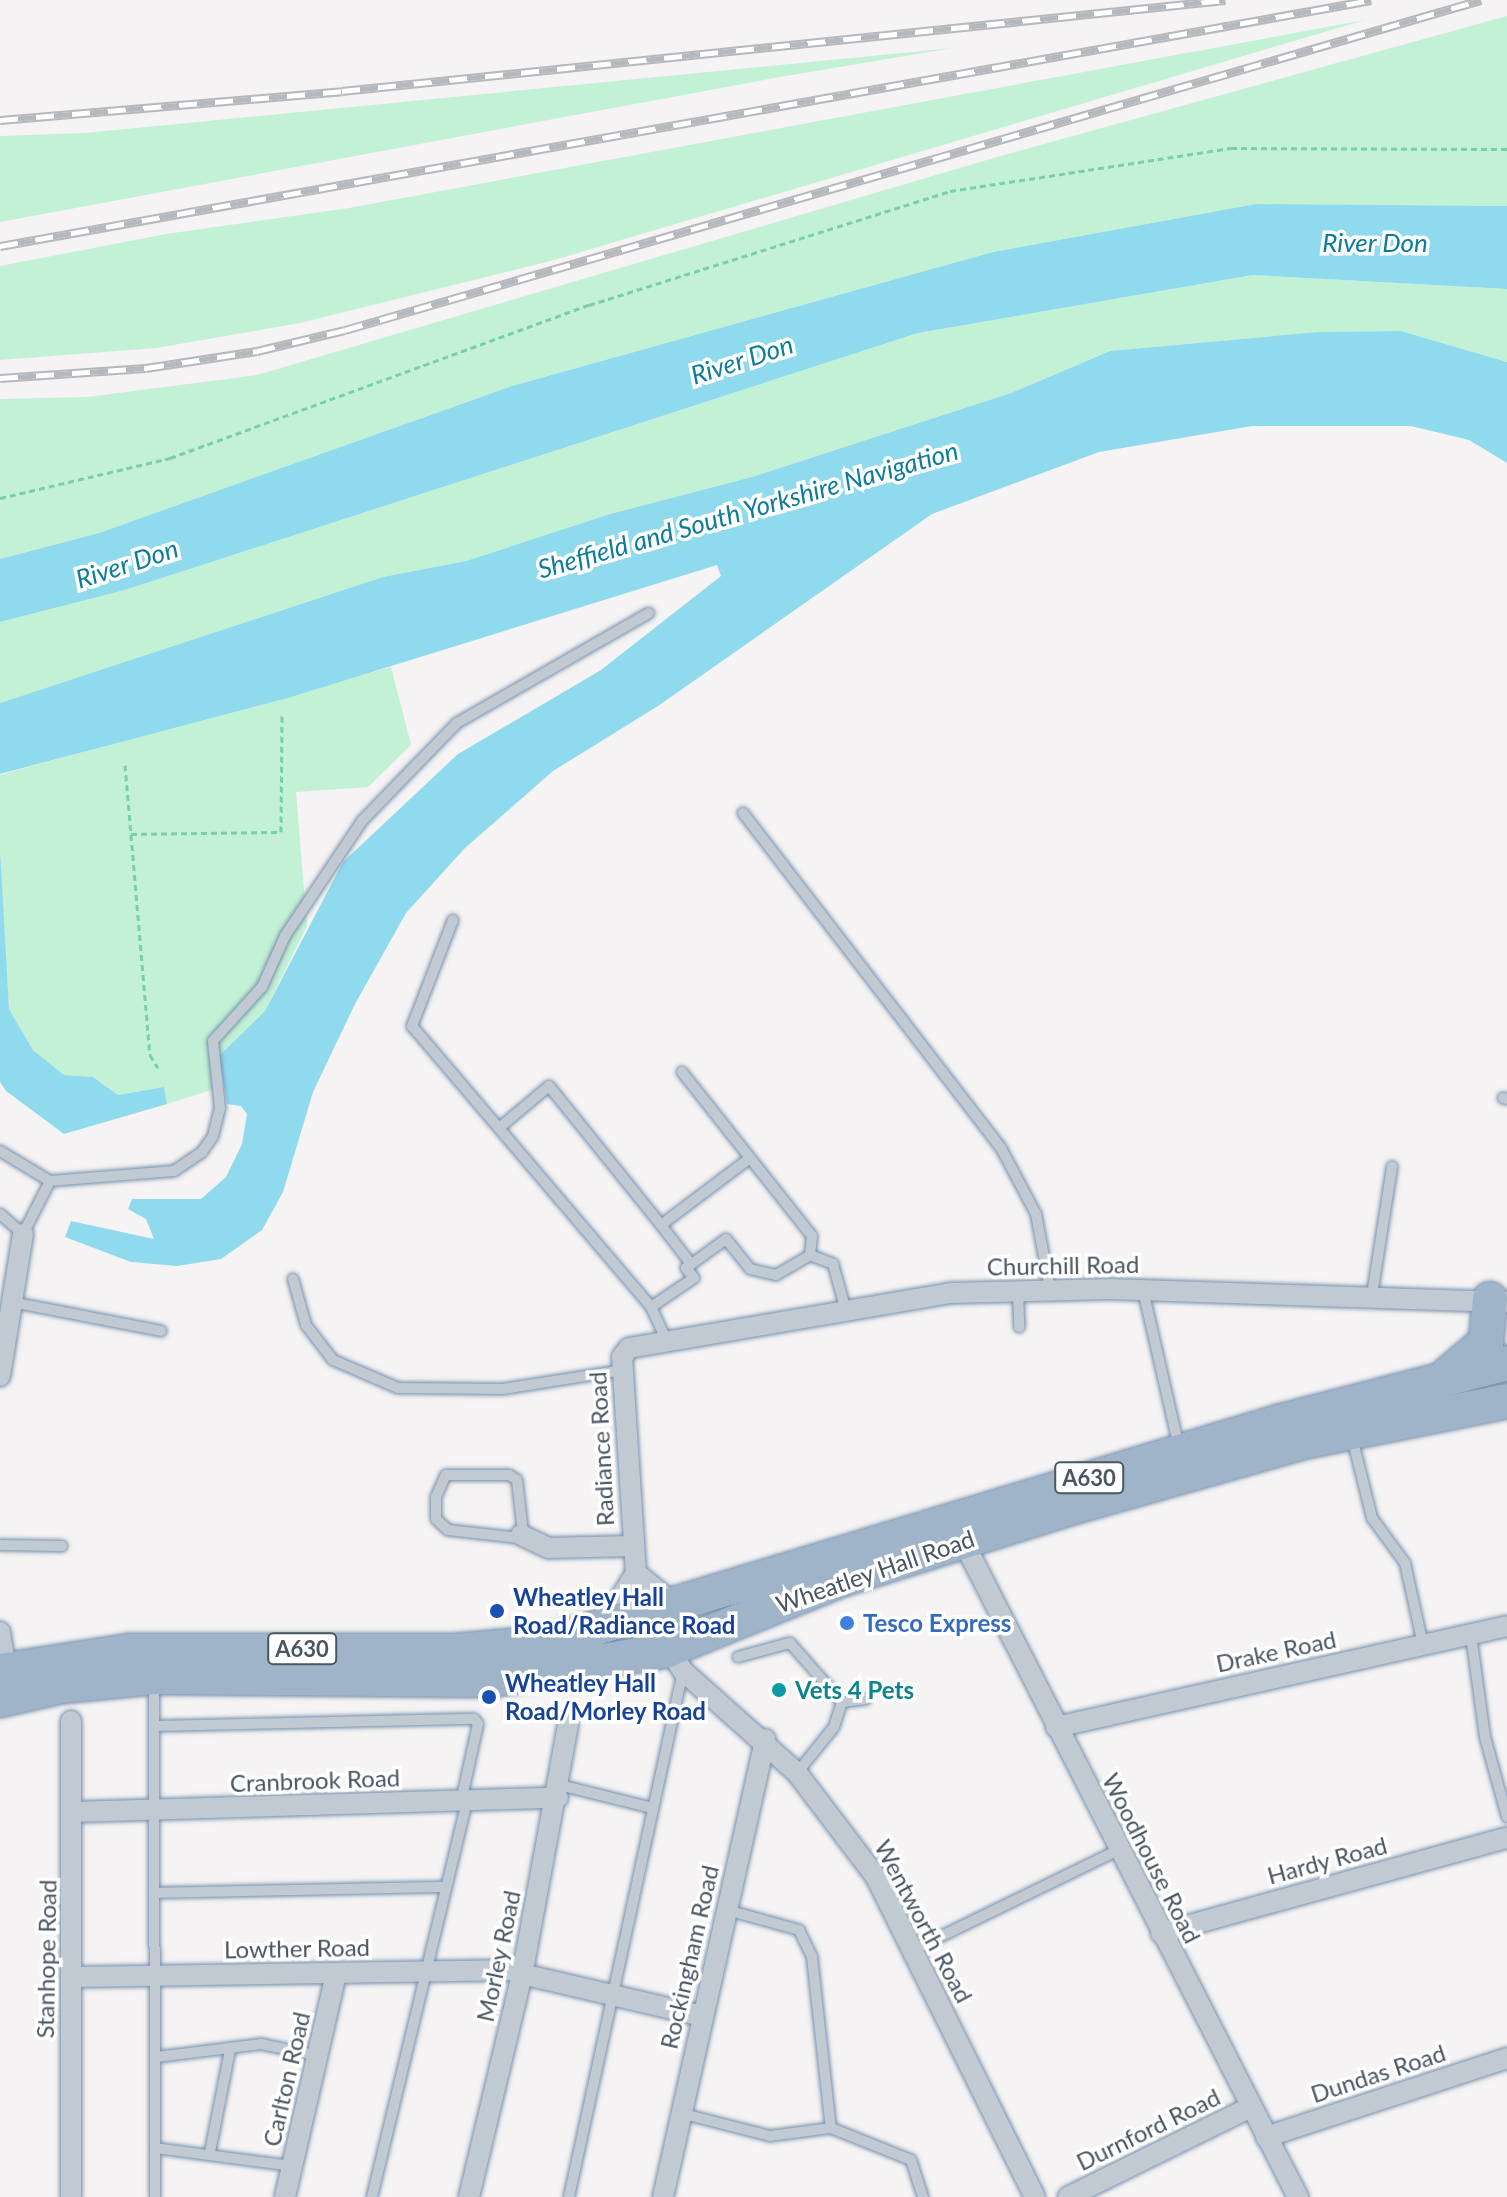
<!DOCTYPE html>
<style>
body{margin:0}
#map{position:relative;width:1507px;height:2197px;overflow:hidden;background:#f5f3f3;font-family:Lato,sans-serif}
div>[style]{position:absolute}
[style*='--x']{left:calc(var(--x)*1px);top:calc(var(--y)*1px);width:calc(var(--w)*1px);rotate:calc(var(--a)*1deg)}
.green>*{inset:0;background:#c3f1d5}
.water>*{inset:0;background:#90daee}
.path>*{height:3px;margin-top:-1.5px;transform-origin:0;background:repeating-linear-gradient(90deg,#7ad0a6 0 6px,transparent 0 10px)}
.roads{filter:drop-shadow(0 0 2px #7690ad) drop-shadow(0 0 2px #7690ad)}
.service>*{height:10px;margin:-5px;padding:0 5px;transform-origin:5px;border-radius:5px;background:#c1cad2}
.minor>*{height:20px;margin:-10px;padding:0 10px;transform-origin:10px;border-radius:10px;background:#c1cad2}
.trunk>*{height:34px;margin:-17px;padding:0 17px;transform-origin:17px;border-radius:17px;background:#9fb4c9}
.rail>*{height:9px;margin-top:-4.5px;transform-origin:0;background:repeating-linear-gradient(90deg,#fff 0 18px,#b5b8bd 0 36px);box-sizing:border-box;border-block:2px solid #b5b8bd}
.dots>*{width:22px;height:22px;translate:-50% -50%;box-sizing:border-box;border:4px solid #fff;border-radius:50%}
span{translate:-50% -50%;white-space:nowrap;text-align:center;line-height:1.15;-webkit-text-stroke:7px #fff;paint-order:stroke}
.shield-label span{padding:2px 6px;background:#fff;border:2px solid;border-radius:6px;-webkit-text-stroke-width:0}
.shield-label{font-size:22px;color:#4a5661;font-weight:700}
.street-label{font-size:24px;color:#4a5661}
.transit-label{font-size:24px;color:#164399;font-weight:700}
.left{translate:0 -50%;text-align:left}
.shop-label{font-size:24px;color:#366cbe;font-weight:700}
.culture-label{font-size:24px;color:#0d838f;font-weight:700}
.water-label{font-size:26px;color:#0c7c9b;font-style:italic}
</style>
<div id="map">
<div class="green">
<i style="clip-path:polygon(1507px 16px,1507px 206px,1256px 204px,993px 252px,512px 386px,99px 533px,0 559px,0 399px,87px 397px,257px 375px,997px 157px)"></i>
<i style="clip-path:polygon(1365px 20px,554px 260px,300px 323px,156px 348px,0 360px,0 266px,166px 234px,349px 208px)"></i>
<i style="clip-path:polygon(953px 48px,780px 77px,0 222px,0 136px,85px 133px)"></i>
<i style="clip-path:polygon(1253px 275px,1507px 289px,1507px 362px,1401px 331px,1317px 332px,1110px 351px,1011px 393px,752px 477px,610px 514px,466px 561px,383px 577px,0 703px,0 622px,125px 590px,918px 333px)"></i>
<i style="clip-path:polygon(391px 667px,411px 745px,368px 787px,296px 792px,307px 926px,265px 1011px,219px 1056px,221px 1087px,167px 1104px,164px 1087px,118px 1095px,93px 1077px,64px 1075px,33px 1050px,9px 1009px,0 882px,0 775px)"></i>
</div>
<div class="water">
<i style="clip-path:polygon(1256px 204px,1507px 206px,1507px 289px,1253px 275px,918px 333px,125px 590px,0 622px,0 559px,99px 533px,512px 386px,993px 252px)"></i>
<i style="clip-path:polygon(1401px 331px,1507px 362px,1507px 463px,1469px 440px,1411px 426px,1252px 426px,1099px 452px,932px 514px,658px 706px,553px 771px,465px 848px,406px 913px,355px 1004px,313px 1092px,283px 1192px,262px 1230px,221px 1259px,177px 1266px,131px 1262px,65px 1237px,71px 1221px,154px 1239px,146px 1219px,128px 1209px,132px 1199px,201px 1199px,226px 1177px,242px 1144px,247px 1114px,241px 1106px,227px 1104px,219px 1056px,265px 1011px,343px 862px,458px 754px,601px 670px,721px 576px,717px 565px,291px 697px,0 774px,0 703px,383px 577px,466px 561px,610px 514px,752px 477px,1011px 393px,1110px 351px,1317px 332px)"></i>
<i style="clip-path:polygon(0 851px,9px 1009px,33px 1050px,64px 1075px,93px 1077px,118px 1095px,164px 1087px,167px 1104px,64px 1134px,6px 1091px,0 1082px)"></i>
</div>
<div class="path">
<i style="--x:0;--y:498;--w:175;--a:-13.2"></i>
<i style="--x:170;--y:458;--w:446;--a:-20.1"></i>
<i style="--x:589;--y:305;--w:379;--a:-17.5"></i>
<i style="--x:950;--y:191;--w:284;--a:-8.7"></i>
<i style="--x:1231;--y:148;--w:276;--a:0.2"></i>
<i style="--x:125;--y:765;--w:291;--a:85.1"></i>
<i style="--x:150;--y:1055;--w:15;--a:58"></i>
<i style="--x:131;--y:834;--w:150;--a:-0.8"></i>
<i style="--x:281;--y:832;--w:118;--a:-89.5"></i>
</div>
<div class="roads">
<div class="service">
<i style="--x:743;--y:813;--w:423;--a:52.4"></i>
<i style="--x:1001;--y:1148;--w:75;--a:62.1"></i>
<i style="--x:1036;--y:1214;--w:76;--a:79.4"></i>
<i style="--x:453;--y:920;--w:114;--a:111.1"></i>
<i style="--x:412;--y:1026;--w:369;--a:49.6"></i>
<i style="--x:651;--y:1307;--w:38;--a:65"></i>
<i style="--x:682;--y:1072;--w:209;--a:51.6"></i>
<i style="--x:812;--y:1236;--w:19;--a:96"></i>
<i style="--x:1503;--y:1098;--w:4;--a:14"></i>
<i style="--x:499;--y:1128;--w:65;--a:-40"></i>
<i style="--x:549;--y:1086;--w:179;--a:51.1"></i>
<i style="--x:661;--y:1225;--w:111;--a:-37"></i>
<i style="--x:0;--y:1151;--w:58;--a:31"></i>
<i style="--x:0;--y:1214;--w:30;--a:41"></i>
<i style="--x:23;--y:1234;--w:59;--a:-63"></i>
<i style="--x:50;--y:1181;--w:124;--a:-4.6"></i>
<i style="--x:174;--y:1171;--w:34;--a:-34"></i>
<i style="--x:202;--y:1152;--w:19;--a:-55"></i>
<i style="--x:213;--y:1136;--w:29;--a:-76"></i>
<i style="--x:220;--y:1108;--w:67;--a:-96"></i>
<i style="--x:213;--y:1041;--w:73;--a:-47.8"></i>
<i style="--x:262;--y:987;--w:56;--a:-65.7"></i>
<i style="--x:285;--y:936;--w:138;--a:-56.2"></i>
<i style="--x:362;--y:821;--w:136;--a:-45.9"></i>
<i style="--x:457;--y:723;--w:221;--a:-29.8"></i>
<i style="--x:661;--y:1225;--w:49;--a:52.4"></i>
<i style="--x:293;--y:1279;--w:48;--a:74.2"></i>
<i style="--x:306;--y:1325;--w:44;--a:52.4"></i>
<i style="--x:333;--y:1360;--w:71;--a:23.3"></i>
<i style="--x:398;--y:1388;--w:105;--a:0.5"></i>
<i style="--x:503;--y:1389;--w:121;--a:-9"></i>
<i style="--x:1018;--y:1290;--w:37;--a:88"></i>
<i style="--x:1143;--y:1290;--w:161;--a:77.1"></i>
<i style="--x:1372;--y:1295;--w:130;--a:-81.1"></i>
<i style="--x:12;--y:1302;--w:152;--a:11"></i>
<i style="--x:651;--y:1307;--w:52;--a:-34"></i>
<i style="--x:694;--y:1278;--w:13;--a:-129"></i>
<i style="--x:686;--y:1268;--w:49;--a:-35.9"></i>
<i style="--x:726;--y:1239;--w:38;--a:51"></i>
<i style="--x:750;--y:1269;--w:27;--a:13"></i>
<i style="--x:776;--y:1275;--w:39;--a:-30"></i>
<i style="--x:810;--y:1255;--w:25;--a:21"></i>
<i style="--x:833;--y:1264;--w:49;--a:74.5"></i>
<i style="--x:1352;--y:1437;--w:83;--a:76.1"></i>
<i style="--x:1372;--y:1518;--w:56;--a:53.7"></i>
<i style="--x:1405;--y:1563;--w:84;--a:77.6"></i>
<i style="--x:446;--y:1475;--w:63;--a:0"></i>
<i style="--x:509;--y:1475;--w:9;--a:32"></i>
<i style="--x:517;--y:1480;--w:53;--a:83.5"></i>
<i style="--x:523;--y:1533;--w:6;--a:129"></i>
<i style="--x:519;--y:1538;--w:71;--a:-173.6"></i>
<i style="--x:448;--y:1530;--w:16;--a:-137"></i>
<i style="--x:436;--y:1519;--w:22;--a:-90"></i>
<i style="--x:436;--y:1497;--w:24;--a:-66"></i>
<i style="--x:0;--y:1545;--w:62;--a:0.9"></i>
<i style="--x:1471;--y:1635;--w:103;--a:82.2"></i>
<i style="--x:1485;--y:1737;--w:83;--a:74.6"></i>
<i style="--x:738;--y:1657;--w:54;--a:-15.1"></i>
<i style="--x:790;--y:1643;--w:79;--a:48.6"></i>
<i style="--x:842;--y:1702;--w:26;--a:108"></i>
<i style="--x:834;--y:1727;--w:59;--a:128.8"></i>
<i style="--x:154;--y:1683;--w:514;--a:89.89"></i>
<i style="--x:842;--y:1702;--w:24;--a:-7"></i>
<i style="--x:156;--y:1726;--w:318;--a:-1.3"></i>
<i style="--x:474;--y:1719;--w:6;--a:51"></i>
<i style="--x:478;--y:1724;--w:80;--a:102.3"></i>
<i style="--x:560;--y:1785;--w:95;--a:14"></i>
<i style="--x:155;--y:1893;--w:290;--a:-1.2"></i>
<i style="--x:727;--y:1910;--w:75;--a:15.5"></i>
<i style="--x:799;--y:1930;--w:30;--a:64"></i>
<i style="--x:812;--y:1957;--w:172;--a:83.7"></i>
<i style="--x:913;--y:1950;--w:230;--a:-26"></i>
<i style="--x:157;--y:2057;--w:105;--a:-7.1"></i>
<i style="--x:261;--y:2044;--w:59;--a:11.7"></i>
<i style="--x:680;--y:2113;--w:93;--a:14.3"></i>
<i style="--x:770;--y:2136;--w:62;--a:-7.5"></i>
<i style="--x:831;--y:2128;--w:86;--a:21.8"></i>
<i style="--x:911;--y:2160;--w:39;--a:72"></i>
<i style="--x:155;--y:2148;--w:138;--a:7.5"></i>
<i style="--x:210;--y:2152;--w:104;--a:-78.9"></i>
<i style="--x:372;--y:2197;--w:406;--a:-76.5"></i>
<i style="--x:569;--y:2197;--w:538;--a:-77.77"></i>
</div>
<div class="minor">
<i style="--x:0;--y:1376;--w:144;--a:-80.8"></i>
<i style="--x:521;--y:1535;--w:31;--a:25"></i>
<i style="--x:549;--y:1548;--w:83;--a:-1.4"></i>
<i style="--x:963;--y:1541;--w:737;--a:62.95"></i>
<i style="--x:673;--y:1603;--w:48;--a:-141"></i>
<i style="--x:636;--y:1573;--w:216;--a:-93.7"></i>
<i style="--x:622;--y:1357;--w:11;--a:-52"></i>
<i style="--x:629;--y:1348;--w:328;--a:-9.7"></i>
<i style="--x:952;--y:1293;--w:159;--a:-1.4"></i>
<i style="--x:1111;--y:1289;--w:396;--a:1.9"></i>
<i style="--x:645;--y:1611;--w:71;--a:57.7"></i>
<i style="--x:683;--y:1671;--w:153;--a:41.8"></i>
<i style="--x:797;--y:1773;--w:131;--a:52.8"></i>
<i style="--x:876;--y:1877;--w:357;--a:63.6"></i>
<i style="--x:603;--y:1626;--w:62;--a:-58.1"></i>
<i style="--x:0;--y:1632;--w:37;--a:81"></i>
<i style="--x:1056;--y:1727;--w:462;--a:-12.6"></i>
<i style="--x:74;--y:1812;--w:484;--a:-1.7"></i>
<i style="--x:1161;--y:1933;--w:359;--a:-15.4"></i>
<i style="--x:522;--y:1974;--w:185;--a:13.1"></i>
<i style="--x:71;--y:1977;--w:452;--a:-0.9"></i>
<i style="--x:1266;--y:2137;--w:254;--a:-18.1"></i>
<i style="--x:71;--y:2197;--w:476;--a:-90"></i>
<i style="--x:285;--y:2197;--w:229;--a:-77.1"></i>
<i style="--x:469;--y:2197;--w:233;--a:-76.6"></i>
<i style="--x:523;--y:1970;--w:250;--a:-79.6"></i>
<i style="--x:663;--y:2197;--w:469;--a:-77.4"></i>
<i style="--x:1068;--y:2197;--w:204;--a:-26.2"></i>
</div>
<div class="trunk">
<i style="--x:1448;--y:1374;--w:50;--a:-40.1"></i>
<i style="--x:1486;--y:1342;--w:43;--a:-84.7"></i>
<i style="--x:0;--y:1671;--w:132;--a:-8.7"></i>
<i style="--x:130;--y:1651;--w:325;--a:0"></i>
<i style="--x:455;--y:1651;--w:91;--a:-5"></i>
<i style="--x:546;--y:1643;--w:766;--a:-16.78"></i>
<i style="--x:1279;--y:1422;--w:236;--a:-14.5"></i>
<i style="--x:0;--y:1700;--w:63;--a:-12.9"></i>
<i style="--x:61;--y:1686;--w:92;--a:-5.6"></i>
<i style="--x:153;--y:1677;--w:339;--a:0.5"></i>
<i style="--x:492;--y:1680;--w:178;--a:-9.7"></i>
<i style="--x:667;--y:1650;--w:187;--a:-22"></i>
<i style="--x:840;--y:1580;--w:237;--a:-17.4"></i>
<i style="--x:1066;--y:1509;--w:245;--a:-15.8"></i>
<i style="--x:1302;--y:1442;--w:209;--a:-11.3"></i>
</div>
</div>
<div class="rail">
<i style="--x:0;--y:120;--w:343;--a:-4.8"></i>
<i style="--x:342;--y:91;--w:888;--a:-5.88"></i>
<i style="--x:0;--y:246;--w:1393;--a:-10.17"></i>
<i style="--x:0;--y:378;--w:146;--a:-3.9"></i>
<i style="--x:146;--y:368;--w:112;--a:-8.7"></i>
<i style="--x:257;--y:351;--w:90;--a:-13.4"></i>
<i style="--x:345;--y:330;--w:1183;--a:-16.2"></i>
</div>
<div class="dots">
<i style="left:497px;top:1611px;background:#1a4fb4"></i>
<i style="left:847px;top:1623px;background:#3f7fe0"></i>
<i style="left:779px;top:1690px;background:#0f9aa8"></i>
<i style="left:489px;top:1697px;background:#1a4fb4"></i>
</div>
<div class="shield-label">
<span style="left:1089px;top:1478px">A630</span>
<span style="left:302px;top:1649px">A630</span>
</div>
<div class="street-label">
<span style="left:1063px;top:1265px;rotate:-1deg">Churchill Road</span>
<span style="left:601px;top:1449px;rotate:-93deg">Radiance Road</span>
<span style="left:875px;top:1571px;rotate:-19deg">Wheatley Hall Road</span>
<span style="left:1276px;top:1651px;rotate:-12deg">Drake Road</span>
<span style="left:315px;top:1780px;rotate:-2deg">Cranbrook Road</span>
<span style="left:1152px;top:1858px;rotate:63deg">Woodhouse Road</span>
<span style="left:1327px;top:1860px;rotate:-15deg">Hardy Road</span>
<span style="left:924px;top:1921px;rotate:62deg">Wentworth Road</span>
<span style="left:297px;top:1948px;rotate:-1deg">Lowther Road</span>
<span style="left:498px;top:1956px;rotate:-78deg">Morley Road</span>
<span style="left:689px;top:1957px;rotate:-77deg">Rockingham Road</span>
<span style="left:46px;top:1959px;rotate:-89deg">Stanhope Road</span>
<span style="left:1378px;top:2073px;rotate:-18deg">Dundas Road</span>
<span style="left:286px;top:2079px;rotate:-77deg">Carlton Road</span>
<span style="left:1148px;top:2129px;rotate:-26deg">Durnford Road</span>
</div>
<div class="transit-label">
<span class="left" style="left:513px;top:1611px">Wheatley Hall<br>Road/Radiance Road</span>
<span class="left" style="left:505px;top:1697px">Wheatley Hall<br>Road/Morley Road</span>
</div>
<div class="shop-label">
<span class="left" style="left:863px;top:1623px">Tesco Express</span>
</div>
<div class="culture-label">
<span class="left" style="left:795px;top:1690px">Vets 4 Pets</span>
</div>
<div class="water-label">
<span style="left:1375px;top:243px">River Don</span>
<span style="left:742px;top:360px;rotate:-18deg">River Don</span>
<span style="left:748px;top:510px;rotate:-16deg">Sheffield and South Yorkshire Navigation</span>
<span style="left:127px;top:564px;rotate:-18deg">River Don</span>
</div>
</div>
